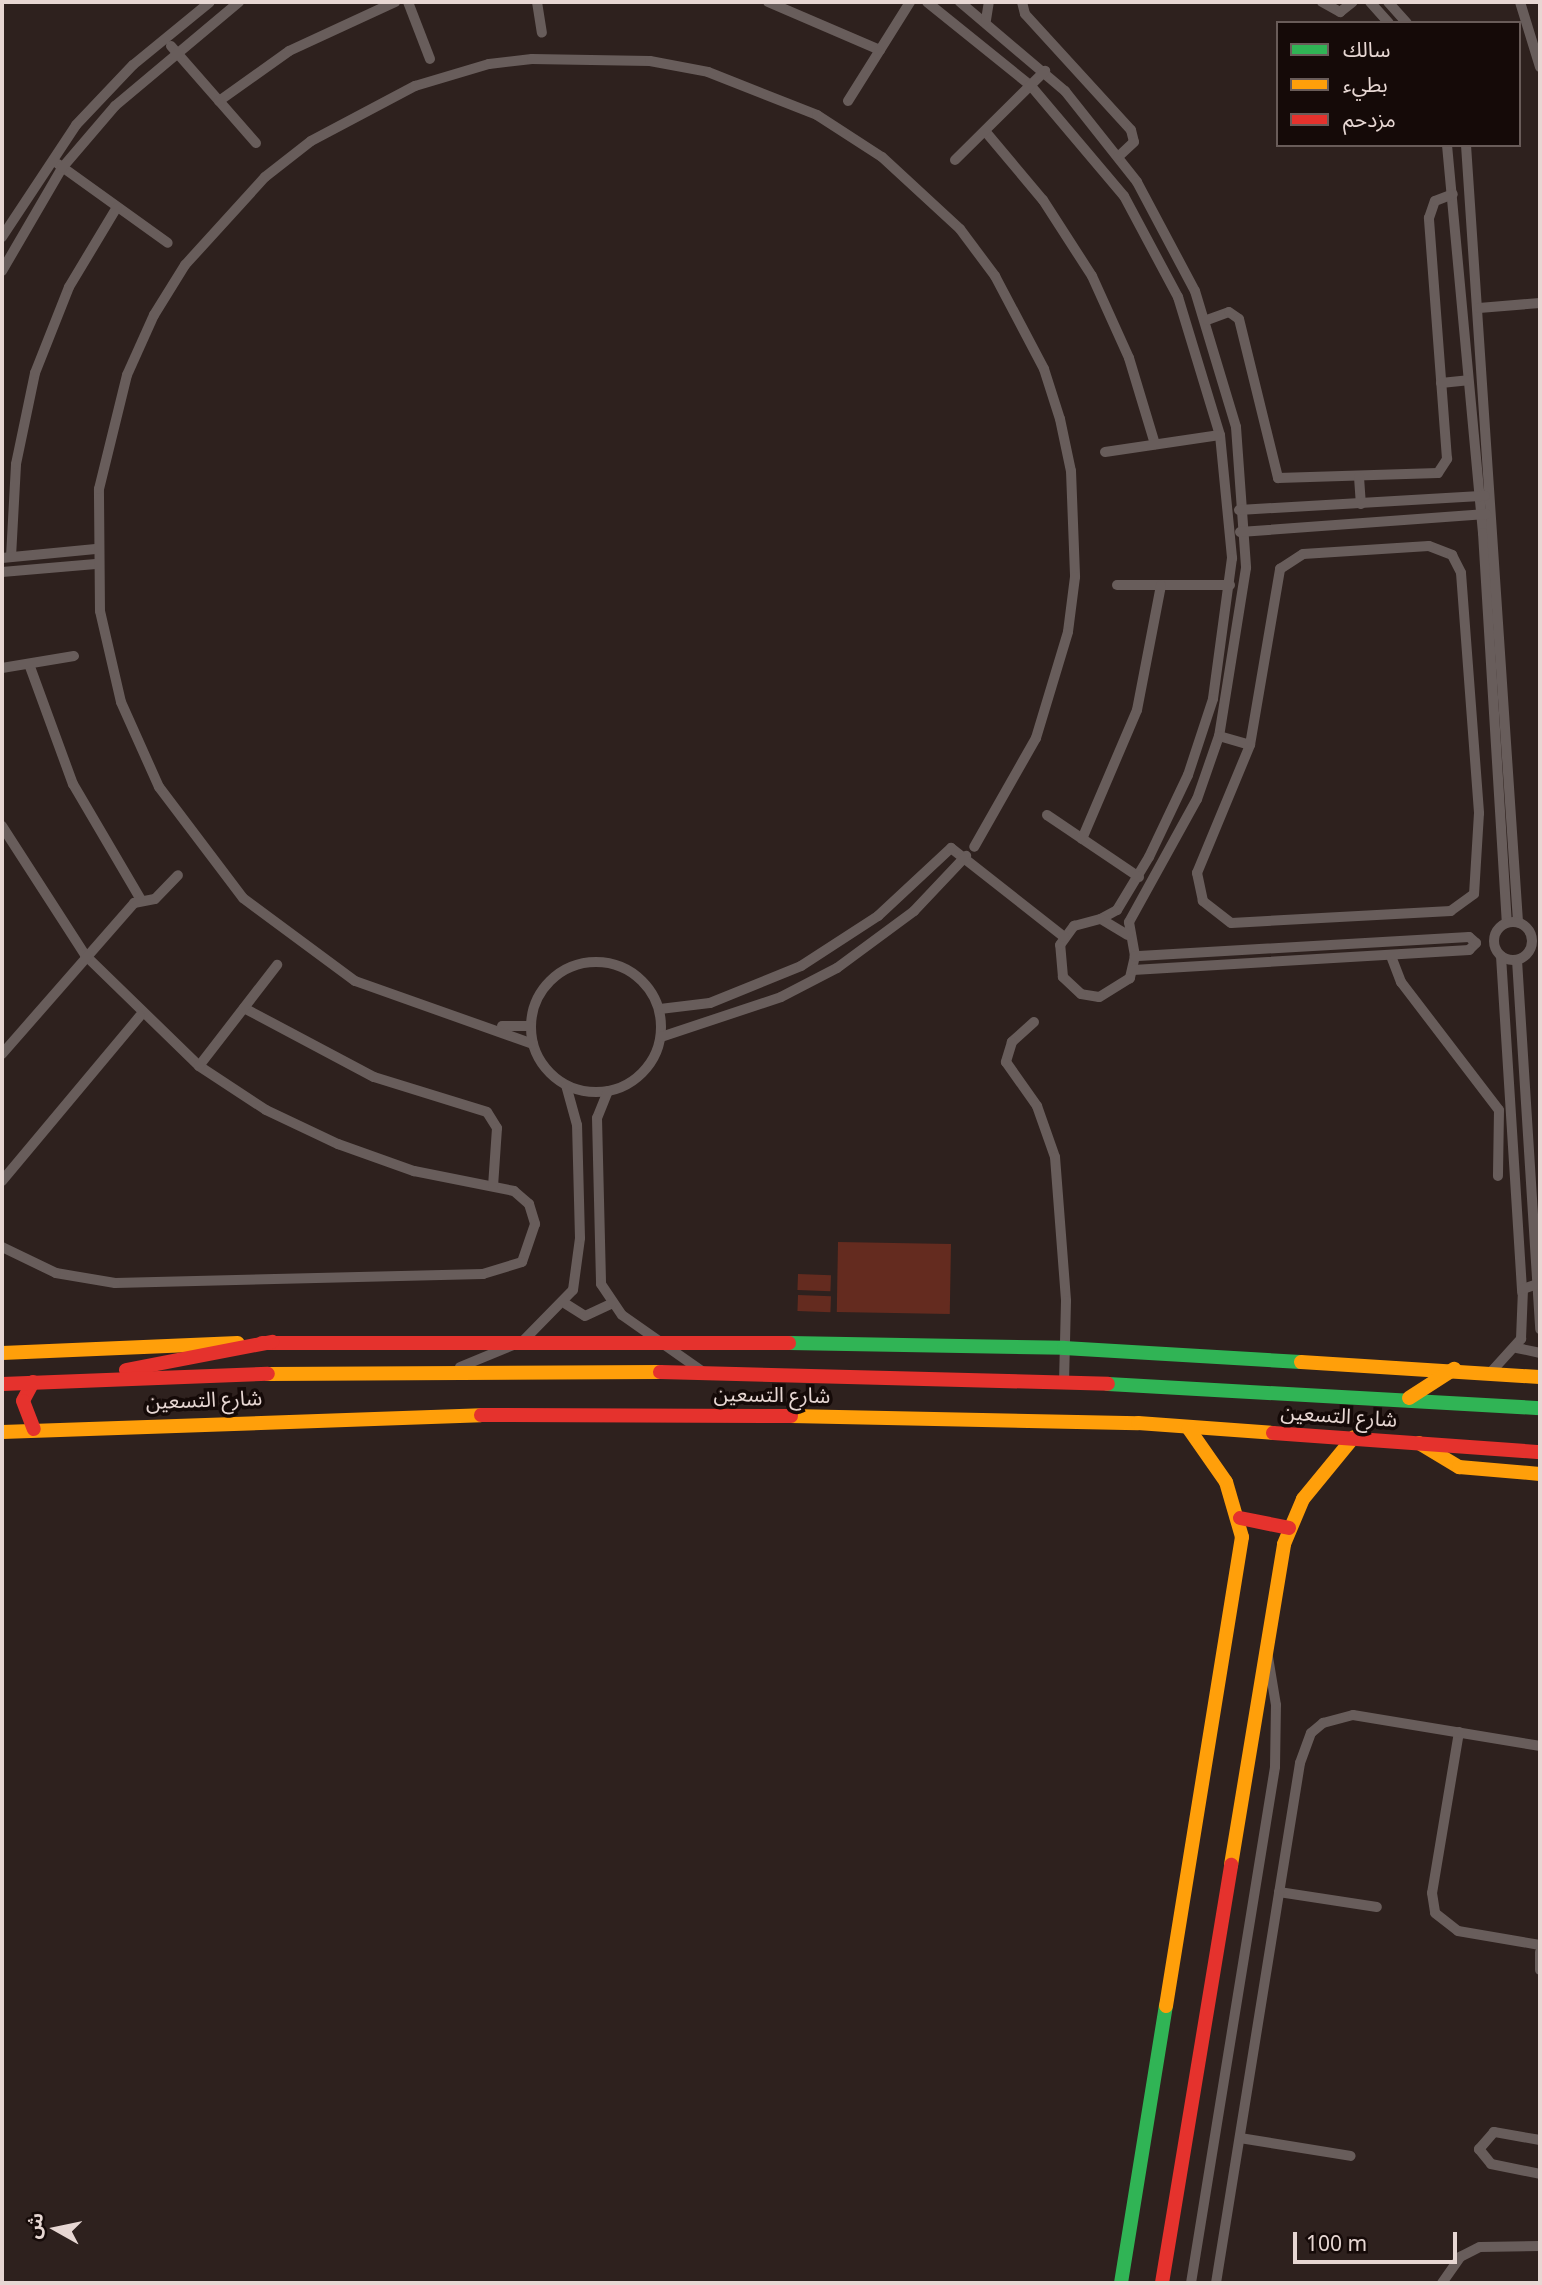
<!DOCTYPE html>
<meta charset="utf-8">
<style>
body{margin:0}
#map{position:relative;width:1542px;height:2285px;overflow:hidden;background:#2e211e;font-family:Georgia,"Noto Sans Arabic",serif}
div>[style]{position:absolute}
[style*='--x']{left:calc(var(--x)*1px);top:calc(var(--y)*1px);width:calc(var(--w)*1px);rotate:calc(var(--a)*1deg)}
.green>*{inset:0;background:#642b1f;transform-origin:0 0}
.street>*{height:10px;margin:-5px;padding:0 5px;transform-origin:5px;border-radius:5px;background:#685d5b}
.street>.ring{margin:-5px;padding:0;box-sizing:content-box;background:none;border:10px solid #685d5b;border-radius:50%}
.fast>*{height:14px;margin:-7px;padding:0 7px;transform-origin:7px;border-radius:7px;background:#30b455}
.slow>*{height:14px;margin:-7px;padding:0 7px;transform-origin:7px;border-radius:7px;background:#ff9f0a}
.jam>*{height:14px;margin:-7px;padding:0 7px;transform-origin:7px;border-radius:7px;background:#e5322d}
span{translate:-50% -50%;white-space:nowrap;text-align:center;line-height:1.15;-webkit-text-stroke:7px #150a08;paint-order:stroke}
.street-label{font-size:21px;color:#e7d7d3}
.frame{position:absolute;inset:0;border:4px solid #e7d7d3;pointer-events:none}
.legend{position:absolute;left:1276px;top:21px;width:245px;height:126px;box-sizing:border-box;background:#150a08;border:2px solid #695c59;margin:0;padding:9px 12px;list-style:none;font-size:21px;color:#e7d7d3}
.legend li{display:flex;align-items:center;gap:14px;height:35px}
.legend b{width:35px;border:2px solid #695c59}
.north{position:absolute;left:21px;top:2194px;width:70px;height:70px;-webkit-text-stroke:5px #150a08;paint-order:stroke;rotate:279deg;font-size:19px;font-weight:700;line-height:28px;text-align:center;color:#e7d7d3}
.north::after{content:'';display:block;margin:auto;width:24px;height:32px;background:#e7d7d3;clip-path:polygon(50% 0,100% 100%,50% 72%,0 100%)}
.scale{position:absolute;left:1293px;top:2232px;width:164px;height:32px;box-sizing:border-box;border:4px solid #e7d7d3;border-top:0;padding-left:9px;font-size:21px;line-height:24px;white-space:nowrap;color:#e7d7d3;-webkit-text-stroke:5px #150a08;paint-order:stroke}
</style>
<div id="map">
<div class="green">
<div style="left:838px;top:1242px;width:113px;height:70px;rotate:1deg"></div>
<div style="left:798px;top:1274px;width:33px;height:16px;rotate:2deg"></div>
<div style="left:798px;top:1295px;width:33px;height:16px;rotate:2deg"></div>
</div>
<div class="street">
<div style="--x:408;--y:2;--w:61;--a:68.9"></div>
<div style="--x:537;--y:2;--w:31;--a:81"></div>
<div style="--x:768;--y:2;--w:122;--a:23.2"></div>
<div style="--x:927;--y:2;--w:134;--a:38.9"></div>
<div style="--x:1031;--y:86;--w:144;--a:49.8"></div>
<div style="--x:1124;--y:196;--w:115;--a:61.9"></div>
<div style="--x:1178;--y:297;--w:144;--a:73.1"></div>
<div style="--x:1220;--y:435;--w:124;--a:84.4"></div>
<div style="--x:1232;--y:558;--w:142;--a:97.7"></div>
<div style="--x:1213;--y:699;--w:80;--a:108.2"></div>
<div style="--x:1188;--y:775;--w:91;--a:115.4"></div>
<div style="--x:1149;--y:857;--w:62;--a:121.1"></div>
<div style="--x:1117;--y:910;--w:18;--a:151"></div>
<div style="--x:960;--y:2;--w:138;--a:40.3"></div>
<div style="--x:1065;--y:91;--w:116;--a:51.6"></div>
<div style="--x:1137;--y:182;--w:123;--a:62"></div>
<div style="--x:1195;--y:291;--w:142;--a:73.2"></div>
<div style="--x:1236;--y:427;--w:141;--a:85.9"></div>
<div style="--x:1246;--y:568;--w:170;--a:99.1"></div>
<div style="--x:1219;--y:736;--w:67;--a:109.2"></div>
<div style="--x:1197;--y:799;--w:141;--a:118.9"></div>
<div style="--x:1129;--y:922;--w:35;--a:80"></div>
<div style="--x:1135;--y:956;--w:23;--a:103"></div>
<div style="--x:1130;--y:978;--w:36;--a:148"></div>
<div style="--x:1099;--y:997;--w:18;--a:-171"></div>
<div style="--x:1081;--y:994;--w:25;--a:-137"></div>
<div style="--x:1063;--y:977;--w:32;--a:-95"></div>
<div style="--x:1060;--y:945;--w:24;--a:-54"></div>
<div style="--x:1074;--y:926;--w:28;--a:-15"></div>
<div style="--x:1101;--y:919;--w:31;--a:31"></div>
<div style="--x:1022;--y:2;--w:12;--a:76"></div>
<div style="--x:1025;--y:14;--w:157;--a:47.6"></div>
<div style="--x:1131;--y:130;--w:12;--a:76"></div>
<div style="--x:1134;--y:142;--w:21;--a:137"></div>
<div style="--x:1322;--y:2;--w:21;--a:29"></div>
<div style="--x:1340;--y:12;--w:16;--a:-38"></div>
<div style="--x:1370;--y:2;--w:28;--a:48"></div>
<div style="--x:1388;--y:2;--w:28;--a:48"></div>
<div style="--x:1520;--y:2;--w:68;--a:72.9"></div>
<div style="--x:986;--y:20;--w:18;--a:-81"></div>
<div style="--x:171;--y:46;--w:129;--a:48.8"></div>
<div style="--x:219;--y:101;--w:86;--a:-35.5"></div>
<div style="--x:289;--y:51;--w:117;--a:-24.8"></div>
<div style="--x:848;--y:101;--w:117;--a:-57.9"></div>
<div style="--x:985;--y:131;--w:90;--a:50"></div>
<div style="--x:1043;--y:200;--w:90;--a:57.2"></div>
<div style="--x:1092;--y:276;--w:90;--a:65.7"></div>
<div style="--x:1129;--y:358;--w:90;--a:73.2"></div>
<div style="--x:1447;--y:145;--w:390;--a:84.7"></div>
<div style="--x:1483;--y:533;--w:390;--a:86.5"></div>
<div style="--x:1466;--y:145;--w:779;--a:86.17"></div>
<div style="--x:955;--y:160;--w:127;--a:-44.7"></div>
<div style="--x:58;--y:164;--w:135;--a:35.7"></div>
<div style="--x:2;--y:237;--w:134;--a:-56.5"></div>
<div style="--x:76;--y:125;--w:83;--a:-46.5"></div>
<div style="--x:133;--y:65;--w:99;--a:-39.3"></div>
<div style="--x:2;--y:271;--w:119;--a:-59.8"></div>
<div style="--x:62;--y:168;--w:82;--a:-49.5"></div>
<div style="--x:115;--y:106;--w:162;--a:-40"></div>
<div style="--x:1479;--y:308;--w:61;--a:-4.7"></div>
<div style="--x:1207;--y:320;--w:23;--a:-20"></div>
<div style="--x:1229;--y:312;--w:12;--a:35"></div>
<div style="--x:1239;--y:319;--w:164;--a:76.2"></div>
<div style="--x:1278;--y:478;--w:160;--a:-1.8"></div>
<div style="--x:1438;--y:473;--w:17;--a:-57"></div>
<div style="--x:1447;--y:459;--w:242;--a:-94.3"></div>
<div style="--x:1429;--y:218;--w:18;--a:-71"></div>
<div style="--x:1435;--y:201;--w:19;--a:-21"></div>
<div style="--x:1441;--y:383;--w:27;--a:-6"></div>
<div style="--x:1105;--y:452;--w:116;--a:-8.4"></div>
<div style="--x:1359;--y:477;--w:27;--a:86"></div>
<div style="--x:1239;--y:510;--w:246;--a:-3.3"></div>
<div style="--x:1240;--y:532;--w:247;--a:-4.2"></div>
<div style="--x:1429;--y:546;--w:25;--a:21"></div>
<div style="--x:1452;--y:555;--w:20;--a:63"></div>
<div style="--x:1461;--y:573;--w:241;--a:85.7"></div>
<div style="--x:1479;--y:813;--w:81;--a:93.5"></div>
<div style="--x:1474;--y:894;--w:29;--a:144"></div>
<div style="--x:1451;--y:911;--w:220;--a:176.9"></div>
<div style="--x:1231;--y:923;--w:36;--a:-142"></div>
<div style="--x:1203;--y:901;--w:29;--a:-102"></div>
<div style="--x:1197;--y:873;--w:139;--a:-67.5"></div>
<div style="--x:1250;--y:745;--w:179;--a:-80.3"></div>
<div style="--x:1280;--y:569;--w:27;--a:-33"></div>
<div style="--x:1303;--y:554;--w:126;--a:-3.6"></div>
<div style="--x:11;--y:557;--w:93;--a:-86.9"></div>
<div style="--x:16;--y:464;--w:93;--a:-78.2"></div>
<div style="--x:35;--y:373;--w:92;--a:-68.4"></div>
<div style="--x:69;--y:287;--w:93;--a:-59"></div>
<div style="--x:2;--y:558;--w:94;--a:-5.5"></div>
<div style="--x:2;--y:572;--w:94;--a:-4.9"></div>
<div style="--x:1117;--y:585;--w:113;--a:0"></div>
<div style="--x:29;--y:664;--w:128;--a:69.9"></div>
<div style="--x:73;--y:784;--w:134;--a:59.6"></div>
<div style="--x:2;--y:668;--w:73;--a:-9.5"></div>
<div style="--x:1219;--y:736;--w:32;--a:16"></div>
<div style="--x:1047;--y:815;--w:111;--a:34"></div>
<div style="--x:2;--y:826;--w:153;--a:57.2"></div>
<div style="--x:85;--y:955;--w:159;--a:44.2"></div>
<div style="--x:199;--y:1066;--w:80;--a:33.3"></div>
<div style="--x:266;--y:1110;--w:80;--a:25.3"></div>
<div style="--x:338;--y:1144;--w:81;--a:19.6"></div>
<div style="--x:414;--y:1171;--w:102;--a:11.3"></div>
<div style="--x:514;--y:1191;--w:20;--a:41"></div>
<div style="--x:529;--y:1204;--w:21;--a:73"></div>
<div style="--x:535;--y:1224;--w:40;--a:108.9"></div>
<div style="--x:522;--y:1262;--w:41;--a:162.9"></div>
<div style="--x:483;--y:1274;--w:368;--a:178.6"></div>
<div style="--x:115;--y:1283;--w:60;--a:-170.4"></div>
<div style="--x:56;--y:1273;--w:60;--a:-154.3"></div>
<div style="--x:1082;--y:839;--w:140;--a:-66.9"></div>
<div style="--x:1137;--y:710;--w:127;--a:-79.1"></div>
<div class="ring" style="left:1494px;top:922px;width:28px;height:28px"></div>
<div style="--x:1391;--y:956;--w:28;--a:69"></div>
<div style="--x:1401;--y:982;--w:161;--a:52.6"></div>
<div style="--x:1499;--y:1110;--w:66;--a:90.9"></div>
<div style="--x:1501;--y:956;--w:337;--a:86.4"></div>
<div style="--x:1517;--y:960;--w:370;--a:86.4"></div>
<div class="ring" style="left:531px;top:962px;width:120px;height:120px"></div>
<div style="--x:1133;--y:970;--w:337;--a:-3.4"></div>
<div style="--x:1469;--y:950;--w:10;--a:-45"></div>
<div style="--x:1476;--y:943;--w:9;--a:-139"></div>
<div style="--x:1469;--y:937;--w:335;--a:176.7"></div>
<div style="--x:244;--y:1008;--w:147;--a:28"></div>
<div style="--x:374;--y:1077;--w:118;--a:17.2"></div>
<div style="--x:487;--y:1112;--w:19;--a:58"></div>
<div style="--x:497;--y:1128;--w:58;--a:93.9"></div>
<div style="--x:660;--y:1009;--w:50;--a:-6.8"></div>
<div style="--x:710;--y:1003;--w:98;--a:-22.1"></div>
<div style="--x:801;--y:966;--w:92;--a:-33"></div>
<div style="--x:878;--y:916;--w:100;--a:-43"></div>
<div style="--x:951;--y:848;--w:144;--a:38.2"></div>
<div style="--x:1034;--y:1022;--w:30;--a:138"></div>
<div style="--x:1012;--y:1042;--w:21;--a:107"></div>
<div style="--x:1006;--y:1062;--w:54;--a:54.8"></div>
<div style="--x:1037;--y:1106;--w:54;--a:70.6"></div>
<div style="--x:1055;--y:1157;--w:144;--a:85.6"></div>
<div style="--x:1066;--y:1301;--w:82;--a:91.4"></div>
<div style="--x:502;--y:1026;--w:29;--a:0"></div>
<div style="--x:661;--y:1037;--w:126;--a:-18.4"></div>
<div style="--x:781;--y:997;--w:63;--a:-27.4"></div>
<div style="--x:837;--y:968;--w:96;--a:-36.5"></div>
<div style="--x:914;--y:911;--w:76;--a:-46.6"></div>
<div style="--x:533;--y:1044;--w:189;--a:-160.5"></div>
<div style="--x:355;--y:981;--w:139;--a:-143.5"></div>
<div style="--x:243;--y:898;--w:139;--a:-127.1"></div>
<div style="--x:159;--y:787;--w:93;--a:-114.1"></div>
<div style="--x:121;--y:702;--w:93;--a:-103"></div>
<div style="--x:100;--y:611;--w:122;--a:-90.5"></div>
<div style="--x:99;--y:489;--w:117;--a:-76.2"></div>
<div style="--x:127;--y:375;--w:66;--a:-65.8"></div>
<div style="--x:154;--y:315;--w:59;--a:-58.2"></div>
<div style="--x:185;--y:265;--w:119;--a:-47.7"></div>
<div style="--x:265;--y:177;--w:58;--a:-38"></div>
<div style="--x:311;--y:141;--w:118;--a:-27.9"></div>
<div style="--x:415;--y:86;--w:77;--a:-16.6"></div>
<div style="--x:489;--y:64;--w:43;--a:-6.6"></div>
<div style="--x:532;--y:59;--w:118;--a:1"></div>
<div style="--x:650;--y:61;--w:59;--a:10.7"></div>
<div style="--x:708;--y:72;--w:117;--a:21.5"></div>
<div style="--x:817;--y:115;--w:77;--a:32.9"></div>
<div style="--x:882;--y:157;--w:106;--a:42.7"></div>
<div style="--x:960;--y:229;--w:59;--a:53.3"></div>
<div style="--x:995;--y:276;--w:105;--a:62.2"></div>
<div style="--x:1044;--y:369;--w:52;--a:72.3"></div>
<div style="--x:1060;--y:419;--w:53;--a:78.1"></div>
<div style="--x:1071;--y:471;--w:106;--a:87.8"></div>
<div style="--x:1075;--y:577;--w:55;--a:97.3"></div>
<div style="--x:1068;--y:632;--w:111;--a:106.8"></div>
<div style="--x:1036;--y:738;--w:125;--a:119.6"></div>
<div style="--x:2;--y:1054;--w:201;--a:-48.8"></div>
<div style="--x:134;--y:903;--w:21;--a:-11"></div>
<div style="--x:155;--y:899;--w:33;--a:-46"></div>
<div style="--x:199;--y:1066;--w:128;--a:-52.3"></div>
<div style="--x:608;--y:1091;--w:29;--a:112"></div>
<div style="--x:597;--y:1118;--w:166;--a:88.6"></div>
<div style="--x:601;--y:1284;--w:37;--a:56"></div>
<div style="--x:622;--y:1315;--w:99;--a:35.1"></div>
<div style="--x:2;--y:1181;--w:215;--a:-50.1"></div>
<div style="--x:566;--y:1304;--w:22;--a:32"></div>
<div style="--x:585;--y:1316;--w:29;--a:-25"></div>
<div style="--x:1517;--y:1348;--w:24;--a:12"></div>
<div style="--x:460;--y:1367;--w:68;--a:-22.4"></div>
<div style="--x:523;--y:1341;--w:71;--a:-45.6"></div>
<div style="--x:573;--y:1290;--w:52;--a:-82.3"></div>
<div style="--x:580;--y:1238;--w:113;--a:-91.5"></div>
<div style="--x:577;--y:1125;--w:41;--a:-105.4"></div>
<div style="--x:1491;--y:1372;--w:45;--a:-47.7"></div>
<div style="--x:1521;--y:1339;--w:50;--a:-87.7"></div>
<div style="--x:1523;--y:1289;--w:18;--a:-19"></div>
<div style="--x:1459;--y:1732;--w:163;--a:99.5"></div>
<div style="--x:1432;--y:1893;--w:20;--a:81"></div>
<div style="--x:1435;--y:1913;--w:29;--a:38"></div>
<div style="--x:1458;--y:1931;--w:83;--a:9.7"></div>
<div style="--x:1279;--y:1892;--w:99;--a:8.7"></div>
<div style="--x:1540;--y:1952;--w:18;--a:90"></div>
<div style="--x:1240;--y:2138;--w:112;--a:9.2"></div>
<div style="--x:1540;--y:2140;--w:47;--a:-170.1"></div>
<div style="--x:1494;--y:2132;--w:23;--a:131"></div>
<div style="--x:1479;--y:2149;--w:19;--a:51"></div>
<div style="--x:1491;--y:2164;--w:50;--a:11.5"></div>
<div style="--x:1191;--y:2283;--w:523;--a:-80.75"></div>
<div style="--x:1275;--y:1767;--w:62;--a:-89.1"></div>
<div style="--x:1276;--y:1705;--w:49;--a:-99.5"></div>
<div style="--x:1216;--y:2283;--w:527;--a:-80.82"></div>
<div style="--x:1300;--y:1763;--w:32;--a:-70"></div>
<div style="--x:1311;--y:1733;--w:16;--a:-40"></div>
<div style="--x:1323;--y:1723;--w:31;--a:-15"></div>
<div style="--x:1353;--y:1715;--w:190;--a:9.4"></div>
<div style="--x:1442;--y:2283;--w:32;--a:-55"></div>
<div style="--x:1460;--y:2257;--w:22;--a:-27"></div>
<div style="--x:1480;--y:2247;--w:60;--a:-1"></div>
</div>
<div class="fast">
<div style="--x:789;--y:1343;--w:275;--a:1"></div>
<div style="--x:1064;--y:1348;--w:237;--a:3.4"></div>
<div style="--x:1108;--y:1384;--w:433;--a:3.2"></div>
<div style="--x:1121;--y:2283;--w:281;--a:-80.8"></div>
</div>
<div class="slow">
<div style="--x:2;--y:1353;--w:236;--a:-2.4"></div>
<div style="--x:1301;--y:1362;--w:239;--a:3.6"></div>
<div style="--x:268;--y:1374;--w:392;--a:-0.3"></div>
<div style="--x:1409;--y:1398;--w:54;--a:-32.8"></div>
<div style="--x:791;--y:1416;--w:347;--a:1.2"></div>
<div style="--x:1138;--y:1423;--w:135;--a:4.2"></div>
<div style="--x:2;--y:1432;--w:479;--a:-2"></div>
<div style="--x:1419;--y:1443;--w:47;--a:31"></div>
<div style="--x:1459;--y:1467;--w:81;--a:4.9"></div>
<div style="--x:1231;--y:1865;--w:325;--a:-80.6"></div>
<div style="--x:1284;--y:1544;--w:49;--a:-67.1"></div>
<div style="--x:1303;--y:1499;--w:80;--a:-50.6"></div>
<div style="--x:1166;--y:2006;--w:475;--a:-80.8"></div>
<div style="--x:1242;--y:1537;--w:57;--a:-106.2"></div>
<div style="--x:1226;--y:1482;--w:65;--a:-124.9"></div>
</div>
<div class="jam">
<div style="--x:262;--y:1343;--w:527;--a:0"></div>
<div style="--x:126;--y:1370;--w:149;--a:-10.9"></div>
<div style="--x:660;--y:1372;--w:448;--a:1.5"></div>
<div style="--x:33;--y:1382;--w:21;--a:118"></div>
<div style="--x:23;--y:1401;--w:30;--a:69"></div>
<div style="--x:2;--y:1384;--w:266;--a:-2.2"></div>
<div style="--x:481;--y:1415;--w:310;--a:0.2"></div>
<div style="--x:1273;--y:1433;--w:268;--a:4.1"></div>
<div style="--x:1240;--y:1518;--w:50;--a:11.5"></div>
<div style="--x:1162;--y:2283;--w:424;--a:-80.6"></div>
</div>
<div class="street-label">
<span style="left:772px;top:1395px;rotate:1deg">شارع التسعين</span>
<span style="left:204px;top:1400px;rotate:-2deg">شارع التسعين</span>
<span style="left:1339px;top:1416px;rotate:4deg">شارع التسعين</span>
</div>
<div class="frame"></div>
<ul class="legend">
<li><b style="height:9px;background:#30b455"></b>سالك</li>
<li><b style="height:9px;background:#ff9f0a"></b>بطيء</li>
<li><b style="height:9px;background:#e5322d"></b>مزدحم</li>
</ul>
<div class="north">ش</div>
<div class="scale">100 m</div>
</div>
